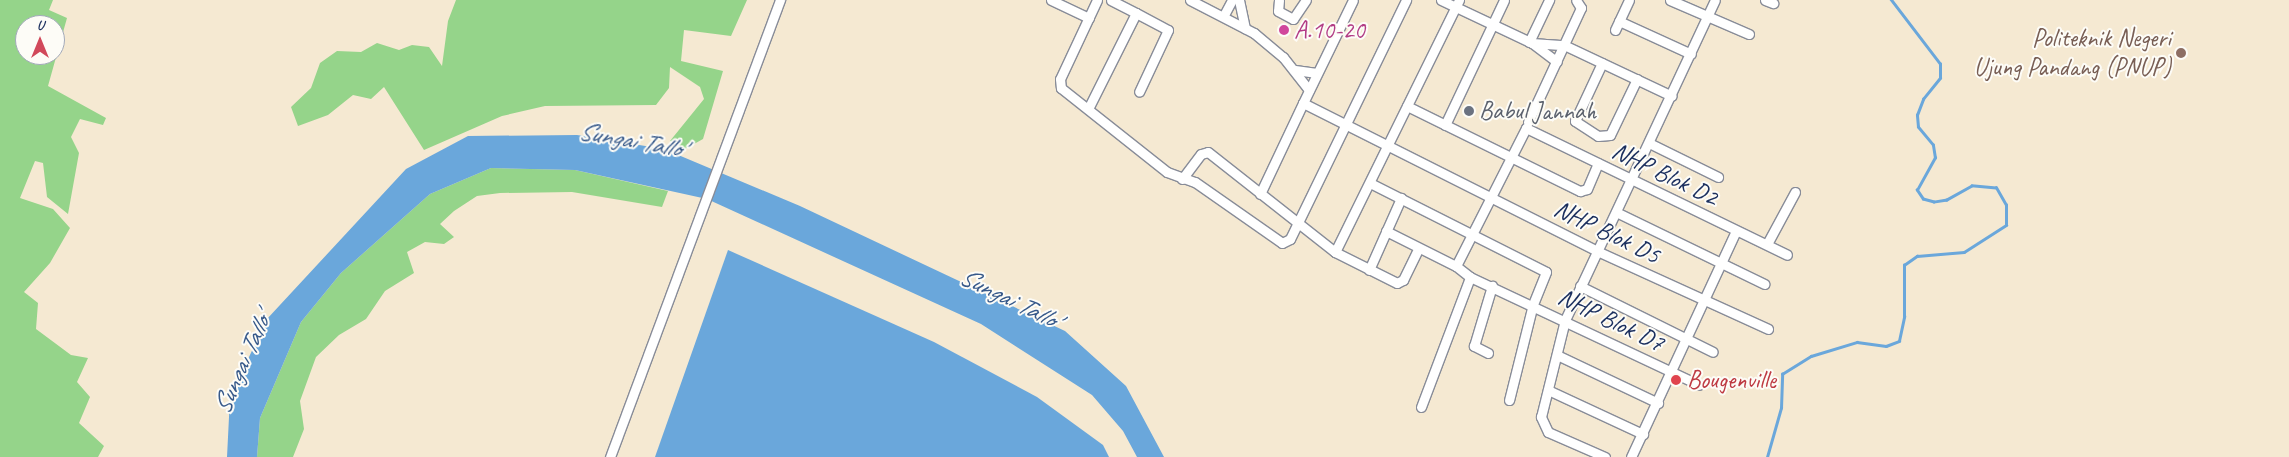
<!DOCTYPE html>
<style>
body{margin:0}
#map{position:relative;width:2289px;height:457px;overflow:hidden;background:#f5e9d2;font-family:Caveat,sans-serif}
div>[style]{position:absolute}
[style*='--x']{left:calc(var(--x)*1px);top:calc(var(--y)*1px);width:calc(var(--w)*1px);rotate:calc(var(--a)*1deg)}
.green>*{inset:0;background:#95d48a}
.water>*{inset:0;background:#6aa7db}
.stream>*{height:2.5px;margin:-1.25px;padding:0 1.25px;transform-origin:1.25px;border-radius:1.25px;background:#6aa7db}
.roads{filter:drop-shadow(1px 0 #888c98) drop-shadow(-1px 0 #888c98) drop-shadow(0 1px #888c98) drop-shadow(0 -1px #888c98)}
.street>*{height:9px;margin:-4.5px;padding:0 4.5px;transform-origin:4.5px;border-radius:4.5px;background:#fff}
.dots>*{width:14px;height:14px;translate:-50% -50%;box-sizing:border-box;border:2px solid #fdfcf7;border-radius:50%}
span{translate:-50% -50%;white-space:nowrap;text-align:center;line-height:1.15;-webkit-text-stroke:4px #fdfcf7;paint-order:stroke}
.hotel-label{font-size:25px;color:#b23c85}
.left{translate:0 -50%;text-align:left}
.education-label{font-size:25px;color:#785e54}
.right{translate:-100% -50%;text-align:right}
.worship-label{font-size:25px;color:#5b616d}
.street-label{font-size:25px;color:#1b2f5e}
.health-label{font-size:25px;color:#be3a42}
.water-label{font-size:26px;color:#37598a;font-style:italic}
.north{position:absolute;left:15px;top:15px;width:50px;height:50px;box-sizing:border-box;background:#fdfcf7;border:1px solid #a3aaba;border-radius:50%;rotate:0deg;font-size:14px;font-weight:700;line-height:20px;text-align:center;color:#1b2f5e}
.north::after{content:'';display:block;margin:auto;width:18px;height:22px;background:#d1495b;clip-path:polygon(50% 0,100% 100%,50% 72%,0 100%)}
</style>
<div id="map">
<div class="green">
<div style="clip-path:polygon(evenodd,0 0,53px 0,49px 10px,67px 18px,48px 86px,106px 118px,103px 125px,80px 119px,71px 137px,79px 153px,68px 214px,47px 197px,43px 163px,35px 161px,20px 198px,53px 209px,70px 228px,50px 263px,24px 292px,38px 303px,36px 329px,71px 355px,88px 358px,77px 382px,90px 397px,79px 423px,104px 446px,98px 457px,0 457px,0 0,25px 25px,55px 25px,55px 55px,25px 55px,25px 25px)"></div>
<div style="clip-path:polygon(456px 0,747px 0,731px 36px,684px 30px,681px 61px,723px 71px,703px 139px,685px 149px,670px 141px,704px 99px,700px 87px,670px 67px,669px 88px,656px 105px,545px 106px,502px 116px,424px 150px,384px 87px,371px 99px,353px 95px,328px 115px,298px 126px,291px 107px,311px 88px,320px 63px,337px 51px,361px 52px,377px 43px,399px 50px,412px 45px,429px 47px,442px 66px,448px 21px)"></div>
<div style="clip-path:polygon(491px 168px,575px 170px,668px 191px,662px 207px,572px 192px,500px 193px,477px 196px,454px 211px,440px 224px,454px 237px,444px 244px,425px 242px,407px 252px,414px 273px,385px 291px,366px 319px,339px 335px,316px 357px,300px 401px,304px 429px,293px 457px,257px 457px,260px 418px,301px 322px,341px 273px,430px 194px)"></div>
</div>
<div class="water">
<div style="clip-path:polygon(577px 135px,664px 149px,800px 206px,1065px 331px,1126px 386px,1164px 457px,1137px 457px,1123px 431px,1092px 395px,981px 324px,707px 199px,575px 170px,491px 168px,430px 194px,341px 273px,301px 322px,260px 418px,257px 457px,227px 457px,230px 397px,267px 319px,406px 169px,468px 136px)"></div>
<div style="clip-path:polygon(728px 250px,934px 342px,1037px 397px,1103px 445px,1109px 457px,655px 457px)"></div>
</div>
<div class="stream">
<div style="--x:1767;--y:457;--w:51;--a:-74.1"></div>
<div style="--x:1781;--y:408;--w:34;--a:-88"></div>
<div style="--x:1782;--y:374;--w:34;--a:-32"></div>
<div style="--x:1811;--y:356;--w:48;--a:-16.9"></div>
<div style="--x:1857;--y:342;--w:29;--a:8"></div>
<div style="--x:1886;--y:346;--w:14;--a:-21"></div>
<div style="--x:1899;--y:341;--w:25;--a:-78"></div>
<div style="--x:1904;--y:317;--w:52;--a:-90"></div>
<div style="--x:1904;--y:265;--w:16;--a:-35"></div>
<div style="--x:1917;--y:256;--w:47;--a:-4.9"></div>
<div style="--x:1964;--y:252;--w:50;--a:-32.7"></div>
<div style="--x:2006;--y:225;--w:20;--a:-90"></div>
<div style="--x:2006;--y:205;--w:20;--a:-120"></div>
<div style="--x:1996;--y:188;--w:24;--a:-175"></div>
<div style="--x:1972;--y:186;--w:29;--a:151"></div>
<div style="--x:1947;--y:200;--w:13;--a:171"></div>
<div style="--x:1934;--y:202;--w:11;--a:-165"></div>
<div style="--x:1923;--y:199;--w:11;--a:-124"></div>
<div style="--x:1917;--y:190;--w:37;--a:-61"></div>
<div style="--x:1935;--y:158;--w:13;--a:-99"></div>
<div style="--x:1933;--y:145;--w:23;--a:-130"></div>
<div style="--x:1918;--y:127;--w:12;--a:-95"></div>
<div style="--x:1917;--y:115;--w:17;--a:-69"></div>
<div style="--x:1923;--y:99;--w:27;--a:-51"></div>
<div style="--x:1940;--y:78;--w:14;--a:-90"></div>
<div style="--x:1940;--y:64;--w:81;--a:-127.4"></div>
</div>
<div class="roads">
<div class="street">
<div style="--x:1051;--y:0;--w:42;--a:25.3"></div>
<div style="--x:1097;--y:0;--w:87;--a:115.1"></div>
<div style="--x:1060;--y:79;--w:9;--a:84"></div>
<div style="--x:1061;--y:88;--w:135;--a:38.4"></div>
<div style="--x:1167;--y:172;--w:30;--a:20"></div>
<div style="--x:1195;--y:182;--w:106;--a:35"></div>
<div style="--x:1282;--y:243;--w:9;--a:-27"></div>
<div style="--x:1290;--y:239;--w:266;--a:-64.1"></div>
<div style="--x:1190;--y:0;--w:72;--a:27.3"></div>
<div style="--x:1254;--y:33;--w:38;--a:40"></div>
<div style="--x:1283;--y:57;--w:42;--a:51.8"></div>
<div style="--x:1239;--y:0;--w:29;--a:78"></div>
<div style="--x:1279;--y:0;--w:11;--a:95"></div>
<div style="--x:1278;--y:11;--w:17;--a:28"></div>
<div style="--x:1293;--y:19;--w:23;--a:-56"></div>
<div style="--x:1441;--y:0;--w:101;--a:25.3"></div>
<div style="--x:1532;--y:43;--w:31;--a:37"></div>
<div style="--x:1670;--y:0;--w:86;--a:23.3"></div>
<div style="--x:1765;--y:0;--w:9;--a:21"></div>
<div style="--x:1136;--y:13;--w:36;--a:28"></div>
<div style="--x:1168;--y:30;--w:68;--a:115.1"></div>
<div style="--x:1224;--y:15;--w:17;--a:-62"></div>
<div style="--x:1619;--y:21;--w:79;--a:24.6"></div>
<div style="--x:1615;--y:30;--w:33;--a:-65"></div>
<div style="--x:1529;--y:42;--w:47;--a:-64.5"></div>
<div style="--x:1532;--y:43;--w:32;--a:4"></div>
<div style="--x:1564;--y:45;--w:119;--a:25.3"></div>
<div style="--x:1602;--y:63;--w:64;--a:115"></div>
<div style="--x:1575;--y:121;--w:27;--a:33"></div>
<div style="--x:1598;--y:136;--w:12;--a:-5"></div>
<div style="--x:1610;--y:135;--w:62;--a:-64.3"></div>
<div style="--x:1295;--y:70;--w:22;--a:8"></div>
<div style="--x:1303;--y:103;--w:114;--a:-64.1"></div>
<div style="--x:1407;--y:106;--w:193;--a:26.2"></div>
<div style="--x:1580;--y:191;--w:7;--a:-16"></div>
<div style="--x:1587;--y:189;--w:28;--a:-67"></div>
<div style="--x:1089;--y:107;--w:105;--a:-63.4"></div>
<div style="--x:1136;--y:13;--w:28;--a:-153"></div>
<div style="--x:1528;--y:122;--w:126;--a:-65.1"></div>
<div style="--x:1581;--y:8;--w:9;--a:-122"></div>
<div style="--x:1445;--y:125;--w:138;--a:-64.7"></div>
<div style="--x:1649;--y:143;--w:77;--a:26.2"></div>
<div style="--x:1182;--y:179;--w:31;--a:-53"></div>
<div style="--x:1201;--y:154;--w:7;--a:-16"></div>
<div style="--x:1208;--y:152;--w:162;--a:38.2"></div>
<div style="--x:1335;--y:252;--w:69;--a:26.6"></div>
<div style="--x:1397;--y:283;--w:7;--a:-27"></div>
<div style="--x:1403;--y:280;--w:34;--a:-64"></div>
<div style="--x:1370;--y:183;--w:197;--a:26.8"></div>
<div style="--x:1546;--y:272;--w:35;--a:112"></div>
<div style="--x:1533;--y:304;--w:99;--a:104"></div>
<div style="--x:1260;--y:194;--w:101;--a:-64.7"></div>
<div style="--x:1303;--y:103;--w:329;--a:26.7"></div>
<div style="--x:1597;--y:251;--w:188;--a:24.5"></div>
<div style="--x:1616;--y:212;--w:165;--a:25.9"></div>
<div style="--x:1386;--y:231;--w:78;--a:26.6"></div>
<div style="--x:1456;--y:266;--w:155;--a:-63.1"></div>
<div style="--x:1526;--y:128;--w:290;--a:25.9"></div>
<div style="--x:1767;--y:244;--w:59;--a:-61.7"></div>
<div style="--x:1335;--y:252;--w:281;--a:-63.8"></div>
<div style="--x:1456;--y:266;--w:18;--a:38"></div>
<div style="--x:1470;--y:277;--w:253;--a:25.2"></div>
<div style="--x:1369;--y:270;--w:79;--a:-66"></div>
<div style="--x:1580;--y:286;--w:148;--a:26.4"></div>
<div style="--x:1488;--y:353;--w:16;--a:-153"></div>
<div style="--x:1474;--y:346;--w:63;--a:-73.3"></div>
<div style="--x:1557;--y:355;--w:112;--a:25.4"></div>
<div style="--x:1548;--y:390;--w:105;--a:24.9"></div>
<div style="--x:1421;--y:407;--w:139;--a:-69.3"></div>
<div style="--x:610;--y:457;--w:488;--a:-69.6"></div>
<div style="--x:1605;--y:457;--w:62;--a:-156.3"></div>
<div style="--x:1548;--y:432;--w:17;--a:-115"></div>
<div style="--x:1541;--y:417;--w:100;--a:-76.1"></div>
<div style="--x:1565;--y:320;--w:353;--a:-64.9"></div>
<div style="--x:1631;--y:457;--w:249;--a:-65.1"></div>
</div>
</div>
<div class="dots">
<div style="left:1284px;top:30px;background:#d1479c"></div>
<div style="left:2181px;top:53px;background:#8d6e63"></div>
<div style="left:1469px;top:111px;background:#6b7280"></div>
<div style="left:1676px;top:380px;background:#e0444e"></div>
</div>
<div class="hotel-label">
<span class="left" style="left:1294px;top:30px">A.10-20</span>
</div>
<div class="education-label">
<span class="right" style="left:2171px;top:53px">Politeknik Negeri<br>Ujung Pandang (PNUP)</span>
</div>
<div class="worship-label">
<span class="left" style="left:1479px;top:111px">Babul Jannah</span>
</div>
<div class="street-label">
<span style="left:1665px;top:174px;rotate:26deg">NHP Blok D2</span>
<span style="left:1607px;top:232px;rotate:26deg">NHP Blok D5</span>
<span style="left:1611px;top:320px;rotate:26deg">NHP Blok D7</span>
</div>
<div class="health-label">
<span class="left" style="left:1687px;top:380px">Bougenville</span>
</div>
<div class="water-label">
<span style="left:631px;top:140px;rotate:10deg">Sungai Tallo'</span>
<span style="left:1009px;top:298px;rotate:26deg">Sungai Tallo'</span>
<span style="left:242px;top:364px;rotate:-66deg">Sungai Tallo'</span>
</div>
<div class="north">U</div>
</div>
